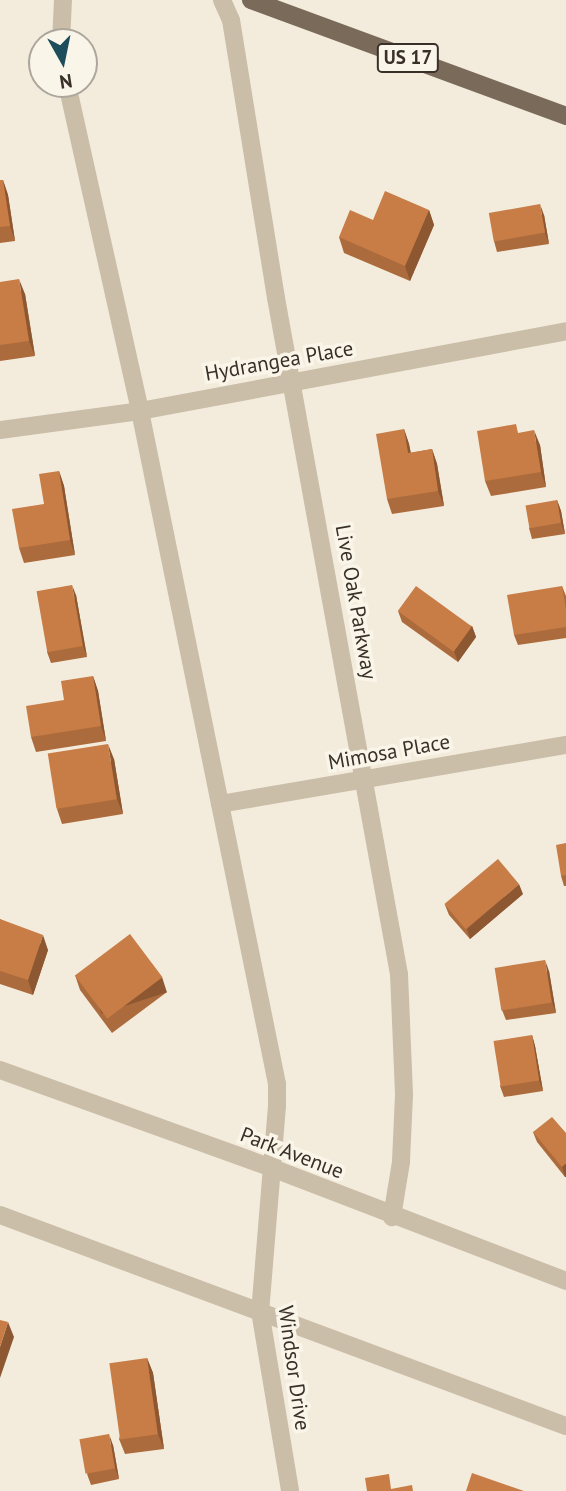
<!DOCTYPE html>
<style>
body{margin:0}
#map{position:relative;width:566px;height:1491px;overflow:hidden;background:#f3ecdd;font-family:"PT Sans",sans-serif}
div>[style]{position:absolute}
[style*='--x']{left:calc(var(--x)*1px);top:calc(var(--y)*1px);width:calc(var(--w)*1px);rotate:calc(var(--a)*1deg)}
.minor>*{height:18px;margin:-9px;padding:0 9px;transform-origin:9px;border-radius:9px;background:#cbbea8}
.primary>*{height:18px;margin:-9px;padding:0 9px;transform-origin:9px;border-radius:9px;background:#7a6a59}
.wall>*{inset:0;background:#ac6b3c}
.shaded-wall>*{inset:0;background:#8c5731;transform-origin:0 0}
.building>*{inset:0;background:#c87c46;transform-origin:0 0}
span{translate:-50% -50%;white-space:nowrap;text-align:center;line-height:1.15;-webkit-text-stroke:7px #faf5e9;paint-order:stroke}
.shield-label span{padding:2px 5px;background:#faf5e9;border:2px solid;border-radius:5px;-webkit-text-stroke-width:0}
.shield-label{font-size:19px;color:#383029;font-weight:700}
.street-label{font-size:21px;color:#383029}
.north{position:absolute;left:28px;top:28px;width:70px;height:70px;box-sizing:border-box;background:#faf5e9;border:2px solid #aca69c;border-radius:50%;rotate:171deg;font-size:19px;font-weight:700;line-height:28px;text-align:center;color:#383029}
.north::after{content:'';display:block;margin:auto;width:24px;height:32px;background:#1d4c5a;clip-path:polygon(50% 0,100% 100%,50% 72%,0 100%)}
</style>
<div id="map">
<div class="minor">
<div style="--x:222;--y:0;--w:22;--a:66"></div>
<div style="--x:231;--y:20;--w:282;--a:80.8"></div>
<div style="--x:276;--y:298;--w:687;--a:79.69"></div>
<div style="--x:399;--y:974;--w:121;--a:87.6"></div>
<div style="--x:404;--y:1095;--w:67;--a:92.6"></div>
<div style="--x:401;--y:1162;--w:56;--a:99.3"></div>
<div style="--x:61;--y:42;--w:42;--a:-87.3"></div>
<div style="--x:67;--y:84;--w:335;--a:77.4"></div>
<div style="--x:140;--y:411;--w:687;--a:78.49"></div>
<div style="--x:277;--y:1084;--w:22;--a:90"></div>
<div style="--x:277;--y:1106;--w:206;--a:94.7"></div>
<div style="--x:260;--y:1311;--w:182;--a:80.5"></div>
<div style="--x:0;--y:430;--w:141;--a:-7.7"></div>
<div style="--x:140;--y:411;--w:433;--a:-10.6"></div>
<div style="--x:220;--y:804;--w:351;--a:-9.7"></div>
<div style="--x:0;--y:1070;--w:289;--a:19.8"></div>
<div style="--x:272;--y:1168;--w:315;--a:21"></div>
<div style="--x:0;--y:1215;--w:604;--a:20.45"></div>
</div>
<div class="primary">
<div style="--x:251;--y:0;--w:336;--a:20.2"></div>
</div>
<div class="wall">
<div style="clip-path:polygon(0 180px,3px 180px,8px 195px,15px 241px,0 243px)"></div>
<div style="clip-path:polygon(429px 210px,434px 225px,410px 281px,344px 253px,339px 237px)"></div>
<div style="clip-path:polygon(544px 215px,549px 244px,497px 252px,494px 241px)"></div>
<div style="clip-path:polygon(0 282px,25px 294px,35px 356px,0 361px)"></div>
<div style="clip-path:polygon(404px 429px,409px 444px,411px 453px,432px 449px,437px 464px,444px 506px,392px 514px,387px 499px)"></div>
<div style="clip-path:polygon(519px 433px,540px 445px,546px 487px,491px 496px,485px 481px)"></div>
<div style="clip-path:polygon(59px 471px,64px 486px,75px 555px,24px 563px,19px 548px,44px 504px)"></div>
<div style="clip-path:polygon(557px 500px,561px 511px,565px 534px,532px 539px,529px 528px)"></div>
<div style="clip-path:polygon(562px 586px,566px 596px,566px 638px,518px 645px,514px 635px)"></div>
<div style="clip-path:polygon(76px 595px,87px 657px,51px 663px,47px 652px)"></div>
<div style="clip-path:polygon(398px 611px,472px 626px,476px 637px,458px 662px,402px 622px)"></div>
<div style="clip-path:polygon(93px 676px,98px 691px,106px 741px,36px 752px,31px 737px,64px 700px)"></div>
<div style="clip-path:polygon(114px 759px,123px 814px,62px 824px,57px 809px)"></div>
<div style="clip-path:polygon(566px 843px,566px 886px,564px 886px,561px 876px)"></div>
<div style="clip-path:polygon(523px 894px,470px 939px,449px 915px,445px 905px)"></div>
<div style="clip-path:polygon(0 919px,48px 950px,33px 995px,0 984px)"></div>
<div style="clip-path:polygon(549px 971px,556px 1013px,506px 1020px,502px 1010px)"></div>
<div style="clip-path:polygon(75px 975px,167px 992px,112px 1033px,80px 990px)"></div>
<div style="clip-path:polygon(532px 1035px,535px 1046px,543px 1091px,504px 1097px,500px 1086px)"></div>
<div style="clip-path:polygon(533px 1132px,566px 1133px,565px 1177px,537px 1142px)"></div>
<div style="clip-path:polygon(147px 1358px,153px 1373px,164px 1449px,125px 1454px,119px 1439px)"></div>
<div style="clip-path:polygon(113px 1445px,119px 1479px,91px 1485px,87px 1474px)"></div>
</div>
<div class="shaded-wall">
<div style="clip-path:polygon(3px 180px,8px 195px,15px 241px,10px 226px)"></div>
<div style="clip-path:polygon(540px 204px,544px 215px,549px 244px,545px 233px)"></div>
<div style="clip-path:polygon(429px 210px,434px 225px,410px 281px,405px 266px)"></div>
<div style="clip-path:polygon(19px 279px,25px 294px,35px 356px,29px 341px)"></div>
<div style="clip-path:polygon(404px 429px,409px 444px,413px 468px,408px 453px)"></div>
<div style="clip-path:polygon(534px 430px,540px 445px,546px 487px,541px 472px)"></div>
<div style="clip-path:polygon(432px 449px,437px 464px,444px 506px,438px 491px)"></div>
<div style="clip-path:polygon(59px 471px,64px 486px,75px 555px,70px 540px)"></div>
<div style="clip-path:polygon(557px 500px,561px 511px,565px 534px,561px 523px)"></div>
<div style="clip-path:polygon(72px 585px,76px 595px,87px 657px,83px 646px)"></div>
<div style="clip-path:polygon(472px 626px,476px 637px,458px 662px,454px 651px)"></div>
<div style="clip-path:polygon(93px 676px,98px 691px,106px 741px,101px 726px)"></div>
<div style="clip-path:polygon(108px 744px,114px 759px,123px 814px,117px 799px)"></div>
<div style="clip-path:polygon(519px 884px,523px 894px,470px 939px,467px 929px)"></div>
<div style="clip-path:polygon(43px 935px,48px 950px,33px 995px,28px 980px)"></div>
<div style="clip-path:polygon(545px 960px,549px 971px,556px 1013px,552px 1002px)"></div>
<div style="left:162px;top:977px;width:16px;height:69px;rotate:72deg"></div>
<div style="clip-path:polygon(532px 1035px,535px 1046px,543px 1091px,539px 1080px)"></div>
<div style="clip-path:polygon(566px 1163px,566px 1177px,565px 1177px,562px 1167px)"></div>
<div style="clip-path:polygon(8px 1322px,14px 1337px,0 1378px,0 1347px)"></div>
<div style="clip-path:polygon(147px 1358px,153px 1373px,164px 1449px,158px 1434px)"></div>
<div style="clip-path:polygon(109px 1434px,113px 1445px,119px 1479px,115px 1468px)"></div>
</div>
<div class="building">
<div style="clip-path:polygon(0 180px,3px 180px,10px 226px,0 227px)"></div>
<div style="clip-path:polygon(385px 191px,429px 210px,405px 266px,339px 237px,350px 210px,373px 220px)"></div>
<div style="left:540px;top:204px;width:29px;height:52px;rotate:80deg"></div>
<div style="clip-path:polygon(19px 279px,29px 341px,0 345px,0 282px)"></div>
<div style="clip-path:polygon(516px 424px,518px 433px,534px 430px,541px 472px,485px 481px,477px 431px)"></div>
<div style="clip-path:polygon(404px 429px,408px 453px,432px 449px,438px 491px,387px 499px,376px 434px)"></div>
<div style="clip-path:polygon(59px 471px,70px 540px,19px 548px,12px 509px,44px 504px,39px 474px)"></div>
<div style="left:557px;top:500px;width:23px;height:32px;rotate:80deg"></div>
<div style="left:72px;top:585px;width:62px;height:36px;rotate:80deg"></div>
<div style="left:416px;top:586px;width:69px;height:31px;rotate:36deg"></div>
<div style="clip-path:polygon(562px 586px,566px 610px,566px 627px,514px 635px,507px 595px)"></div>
<div style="clip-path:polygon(93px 676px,101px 726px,31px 737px,26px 706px,64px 700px,61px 681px)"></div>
<div style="left:108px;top:744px;width:56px;height:61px;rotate:81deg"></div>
<div style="clip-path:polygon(566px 843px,566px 875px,561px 876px,556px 845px)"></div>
<div style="left:498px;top:859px;width:33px;height:70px;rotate:50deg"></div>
<div style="clip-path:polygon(0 919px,43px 935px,28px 980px,0 971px)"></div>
<div style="left:130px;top:934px;width:54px;height:69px;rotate:53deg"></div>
<div style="left:545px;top:960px;width:43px;height:51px;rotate:81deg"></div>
<div style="left:532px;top:1035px;width:46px;height:39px;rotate:81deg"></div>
<div style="clip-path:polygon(552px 1117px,566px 1133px,566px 1163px,562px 1167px,533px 1132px)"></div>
<div style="clip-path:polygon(0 1320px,8px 1322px,0 1347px)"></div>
<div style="left:147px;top:1358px;width:77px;height:38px;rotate:82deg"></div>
<div style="left:109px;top:1434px;width:35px;height:30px;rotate:80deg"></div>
<div style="clip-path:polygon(472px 1473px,524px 1491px,466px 1491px)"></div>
<div style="clip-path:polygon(389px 1474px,391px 1489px,412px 1485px,413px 1491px,367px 1491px,365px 1478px)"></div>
</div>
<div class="shield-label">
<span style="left:408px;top:58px">US 17</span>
</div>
<div class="street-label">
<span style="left:279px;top:361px;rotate:-10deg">Hydrangea Place</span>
<span style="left:356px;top:602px;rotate:80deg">Live Oak Parkway</span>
<span style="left:389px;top:752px;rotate:-10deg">Mimosa Place</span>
<span style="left:292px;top:1153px;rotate:21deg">Park Avenue</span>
<span style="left:294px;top:1368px;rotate:82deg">Windsor Drive</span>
</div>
<div class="north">N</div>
</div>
